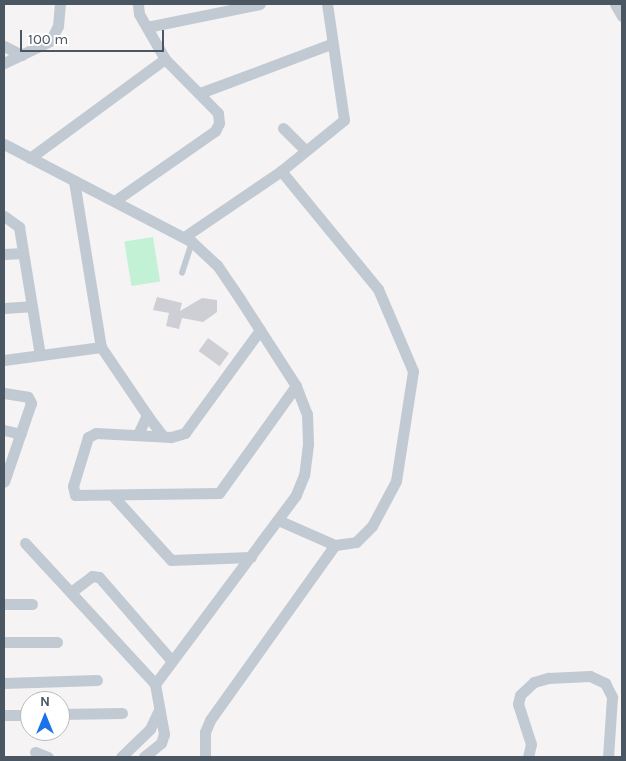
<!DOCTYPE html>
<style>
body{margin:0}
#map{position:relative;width:626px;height:761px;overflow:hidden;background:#f5f3f3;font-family:Karla,sans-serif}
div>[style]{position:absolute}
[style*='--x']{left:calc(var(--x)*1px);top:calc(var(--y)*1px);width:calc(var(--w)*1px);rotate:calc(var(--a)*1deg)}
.green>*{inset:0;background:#c3f1d5;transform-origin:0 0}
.building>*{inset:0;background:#cdcfd5;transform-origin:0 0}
.lane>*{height:5.5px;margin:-2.75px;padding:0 2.75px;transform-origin:2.75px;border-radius:2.75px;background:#c1cad2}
.street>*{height:11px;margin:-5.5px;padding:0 5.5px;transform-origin:5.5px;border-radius:5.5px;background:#c1cad2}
span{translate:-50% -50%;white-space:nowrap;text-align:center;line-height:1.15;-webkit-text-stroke:4px #fff;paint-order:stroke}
.frame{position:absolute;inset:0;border:5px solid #4a5661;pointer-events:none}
.north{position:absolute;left:20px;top:691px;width:50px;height:50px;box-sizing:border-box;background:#fff;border:1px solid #b7bbc0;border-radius:50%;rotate:0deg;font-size:14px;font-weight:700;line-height:20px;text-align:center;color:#4a5661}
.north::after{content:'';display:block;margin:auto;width:18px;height:22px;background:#1a73e8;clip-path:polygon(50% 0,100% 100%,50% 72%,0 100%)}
.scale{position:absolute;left:20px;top:30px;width:144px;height:22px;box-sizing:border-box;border:2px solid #4a5661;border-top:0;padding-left:6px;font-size:15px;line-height:18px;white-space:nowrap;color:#4a5661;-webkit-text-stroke:4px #fff;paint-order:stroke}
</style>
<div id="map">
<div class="green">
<div style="left:153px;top:237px;width:45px;height:29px;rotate:81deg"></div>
</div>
<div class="building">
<div style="clip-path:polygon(157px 297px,182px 303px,180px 311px,202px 298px,217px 300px,217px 312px,203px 322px,182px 318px,179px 329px,166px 326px,169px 313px,153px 310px)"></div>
<div style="left:208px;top:338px;width:26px;height:16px;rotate:36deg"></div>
</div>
<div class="lane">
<div style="--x:182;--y:273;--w:33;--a:-72"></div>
</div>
<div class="street">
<div style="--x:615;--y:4;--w:14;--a:60"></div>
<div style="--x:147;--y:27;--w:115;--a:-11.5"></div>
<div style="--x:4;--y:46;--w:20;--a:27"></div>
<div style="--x:4;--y:63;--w:51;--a:-25.6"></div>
<div style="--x:50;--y:41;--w:17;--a:-62"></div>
<div style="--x:58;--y:26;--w:22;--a:-85"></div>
<div style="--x:200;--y:93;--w:140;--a:-20.5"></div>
<div style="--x:283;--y:128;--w:30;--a:45"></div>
<div style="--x:4;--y:144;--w:212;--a:27.5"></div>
<div style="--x:192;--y:242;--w:34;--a:43"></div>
<div style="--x:217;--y:265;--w:41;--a:55.9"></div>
<div style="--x:240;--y:299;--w:103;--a:57.2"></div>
<div style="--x:296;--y:386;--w:30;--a:69"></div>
<div style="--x:307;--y:414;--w:30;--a:88"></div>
<div style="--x:308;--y:444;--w:31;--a:97"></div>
<div style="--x:304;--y:475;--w:22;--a:112"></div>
<div style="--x:296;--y:495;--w:236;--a:126.7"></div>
<div style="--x:30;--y:158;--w:167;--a:-36.3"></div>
<div style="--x:74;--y:181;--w:168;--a:80.8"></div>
<div style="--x:101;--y:347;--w:82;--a:55.9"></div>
<div style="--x:116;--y:200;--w:121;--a:-34.9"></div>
<div style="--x:215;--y:131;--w:9;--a:-63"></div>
<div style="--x:219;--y:123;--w:10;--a:-96"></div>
<div style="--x:218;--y:113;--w:76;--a:-134.5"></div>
<div style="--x:165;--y:59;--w:52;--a:-120"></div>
<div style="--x:139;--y:14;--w:10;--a:-96"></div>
<div style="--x:4;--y:216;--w:19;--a:36"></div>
<div style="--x:19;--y:227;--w:130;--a:80.7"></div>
<div style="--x:184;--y:237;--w:117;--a:-34.2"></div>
<div style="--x:281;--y:171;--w:81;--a:-39"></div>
<div style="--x:344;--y:120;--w:117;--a:-98.3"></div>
<div style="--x:4;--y:254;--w:19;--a:-3"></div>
<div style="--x:4;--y:308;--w:26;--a:-4"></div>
<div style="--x:260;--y:330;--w:127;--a:126.1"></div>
<div style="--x:185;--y:433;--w:15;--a:164"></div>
<div style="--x:171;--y:437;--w:75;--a:-176.9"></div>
<div style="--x:96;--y:433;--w:9;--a:153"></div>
<div style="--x:88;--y:437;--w:51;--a:107"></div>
<div style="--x:73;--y:486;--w:9;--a:77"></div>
<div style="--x:75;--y:495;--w:144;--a:-0.8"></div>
<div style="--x:219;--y:493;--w:132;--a:-54.3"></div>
<div style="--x:4;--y:360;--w:98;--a:-7.6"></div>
<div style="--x:4;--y:393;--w:24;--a:9"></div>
<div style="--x:28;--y:397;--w:7;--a:63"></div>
<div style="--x:31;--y:403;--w:83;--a:108.9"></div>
<div style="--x:4;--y:430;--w:17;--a:13"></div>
<div style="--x:139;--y:432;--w:19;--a:-65"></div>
<div style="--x:147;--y:415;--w:26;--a:53"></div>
<div style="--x:113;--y:496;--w:86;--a:47.8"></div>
<div style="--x:171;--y:560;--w:80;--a:-2.1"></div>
<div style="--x:278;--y:520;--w:62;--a:23.7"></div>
<div style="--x:335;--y:545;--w:21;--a:-8"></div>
<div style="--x:356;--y:542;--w:23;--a:-45"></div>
<div style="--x:372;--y:526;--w:51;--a:-61.9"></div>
<div style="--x:396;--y:481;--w:111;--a:-81.2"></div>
<div style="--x:413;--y:371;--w:89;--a:-113.1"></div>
<div style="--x:378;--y:289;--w:153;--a:-129.4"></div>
<div style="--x:25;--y:543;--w:192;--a:47.3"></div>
<div style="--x:155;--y:684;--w:51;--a:79.8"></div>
<div style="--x:164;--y:734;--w:9;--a:108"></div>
<div style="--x:161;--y:743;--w:22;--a:141"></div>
<div style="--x:71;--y:592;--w:26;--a:-37"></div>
<div style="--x:92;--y:576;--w:7;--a:8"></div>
<div style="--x:99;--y:577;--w:111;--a:49"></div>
<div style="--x:4;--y:604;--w:28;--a:0"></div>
<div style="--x:4;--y:642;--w:53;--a:0"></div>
<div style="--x:4;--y:683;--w:93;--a:-1.8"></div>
<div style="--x:60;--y:714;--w:62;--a:-0.9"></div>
<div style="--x:4;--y:715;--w:26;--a:0"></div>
<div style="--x:35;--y:752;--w:14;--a:21"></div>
<div style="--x:121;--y:757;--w:40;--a:-44"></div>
<div style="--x:150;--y:729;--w:21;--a:-65"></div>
<div style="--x:205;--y:757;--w:25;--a:-90"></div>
<div style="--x:205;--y:732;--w:13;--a:-67"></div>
<div style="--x:210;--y:720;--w:215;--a:-54.5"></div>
<div style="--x:528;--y:757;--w:13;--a:-77"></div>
<div style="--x:531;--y:744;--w:42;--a:-108"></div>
<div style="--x:518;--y:704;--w:9;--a:-77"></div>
<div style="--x:520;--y:695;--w:19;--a:-43"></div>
<div style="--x:534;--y:682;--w:15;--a:-16"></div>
<div style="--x:548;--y:678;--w:42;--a:-2.7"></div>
<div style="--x:590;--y:676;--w:17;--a:25"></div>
<div style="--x:605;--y:683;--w:16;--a:63"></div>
<div style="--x:612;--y:697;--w:60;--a:93.8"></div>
</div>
<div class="frame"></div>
<div class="north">N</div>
<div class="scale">100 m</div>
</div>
